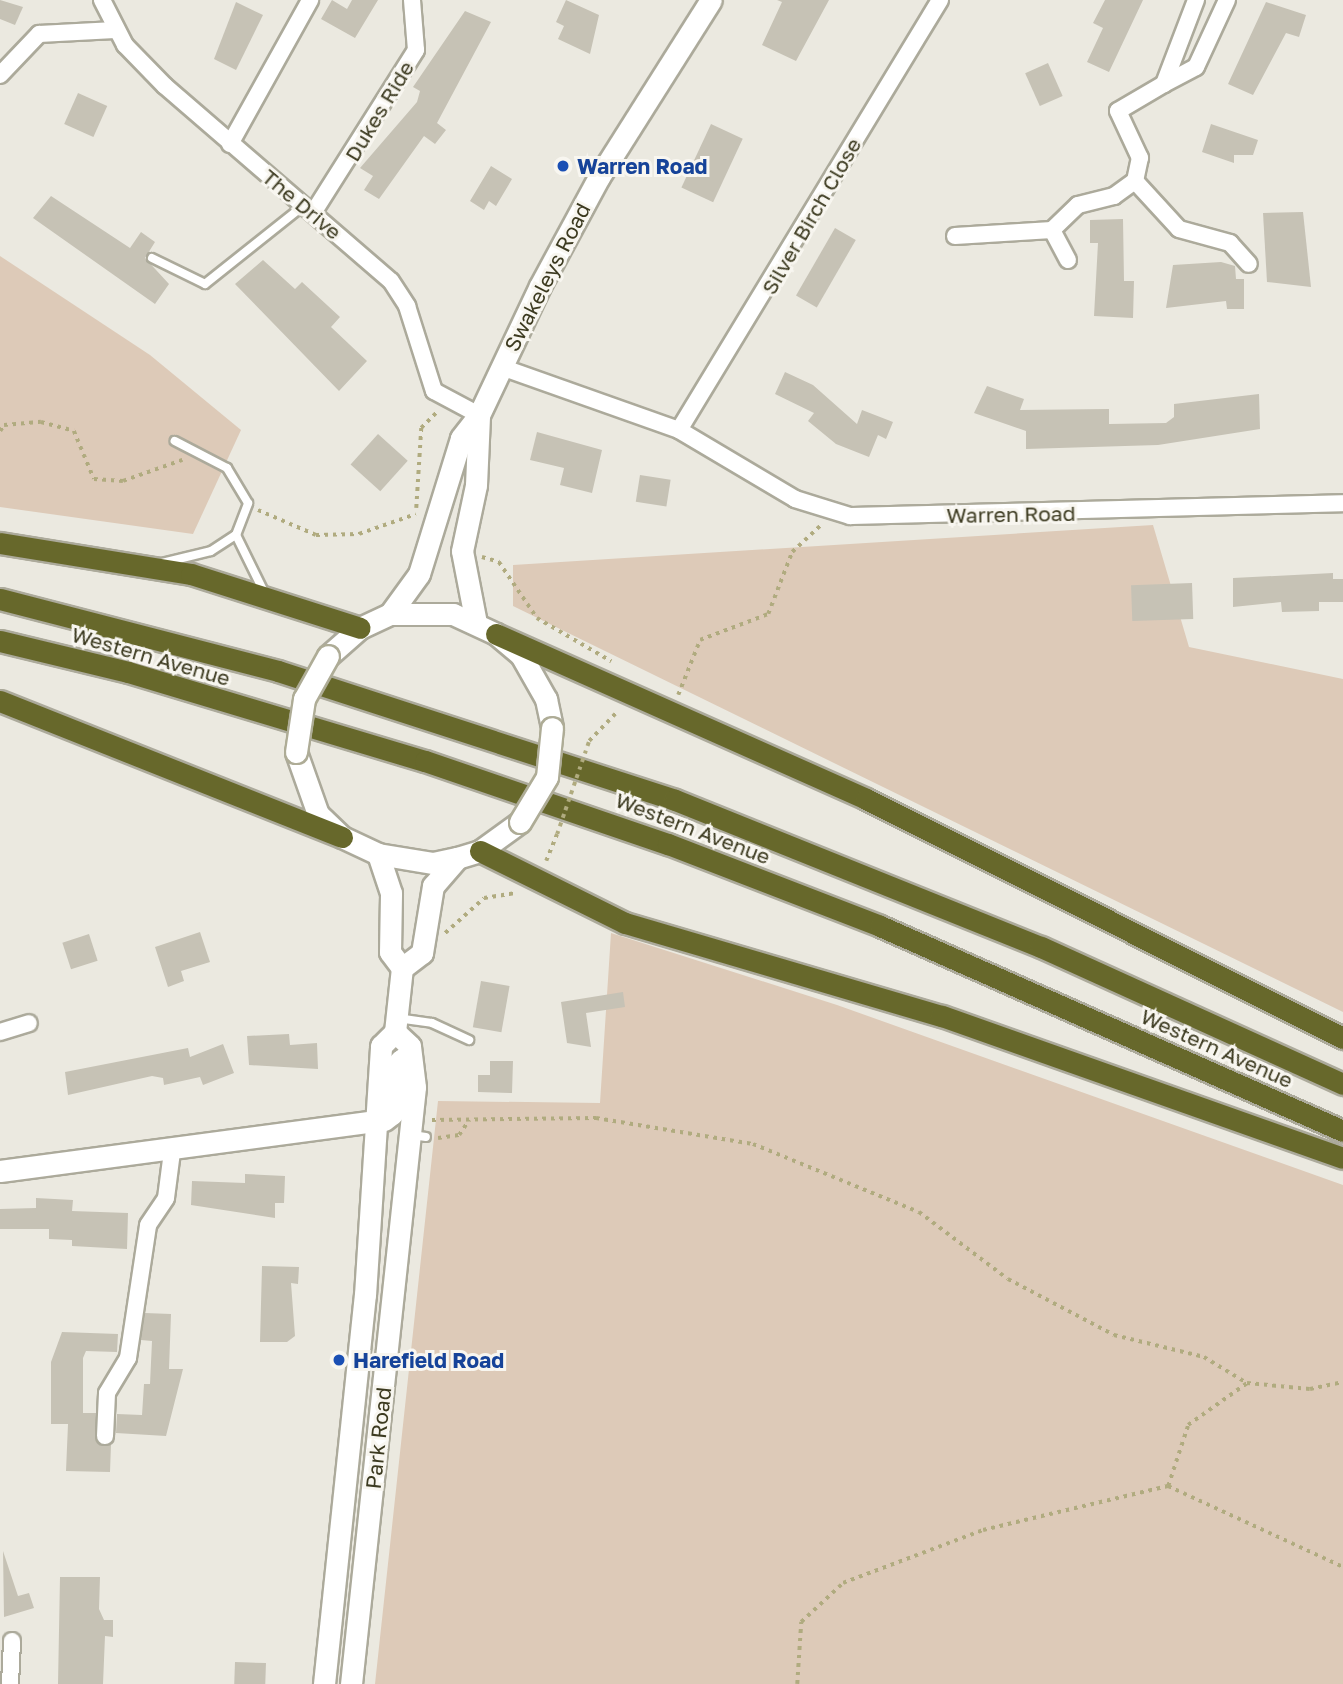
<!DOCTYPE html>
<style>
body{margin:0}
#map{position:relative;width:1343px;height:1684px;overflow:hidden;background:#ebe9e0;font-family:"Golos Text",sans-serif}
div>[style]{position:absolute}
[style*='--x']{left:calc(var(--x)*1px);top:calc(var(--y)*1px);width:calc(var(--w)*1px);rotate:calc(var(--a)*1deg)}
.green>*{inset:0;background:#ddcab8}
.building>*{inset:0;background:#c6c2b5;transform-origin:0 0}
.path>*{height:3.5px;margin-top:-1.75px;transform-origin:0;background:repeating-linear-gradient(90deg,#b0ab7f 0 3.5px,transparent 0 8.5px)}
.roads{filter:drop-shadow(2px 0 #acaa9b) drop-shadow(-2px 0 #acaa9b) drop-shadow(0 2px #acaa9b) drop-shadow(0 -2px #acaa9b)}
.lane>*{height:8px;margin:-4px;padding:0 4px;transform-origin:4px;border-radius:4px;background:#fff}
.street>*{height:16px;margin:-8px;padding:0 8px;transform-origin:8px;border-radius:8px;background:#fff}
.secondary>*{height:21px;margin:-10.5px;padding:0 10.5px;transform-origin:10.5px;border-radius:10.5px;background:#fff}
.highway>*{height:21px;margin:-10.5px;padding:0 10.5px;transform-origin:10.5px;border-radius:10.5px;background:#67682b}
.path-bridge>*{height:3.5px;margin-top:-1.75px;transform-origin:0;background:repeating-linear-gradient(90deg,#b0ab7f 0 3.5px,transparent 0 8.5px)}
.bridges{filter:drop-shadow(2px 0 #aeac96) drop-shadow(-2px 0 #aeac96) drop-shadow(0 2px #aeac96) drop-shadow(0 -2px #aeac96)}
.secondary-bridge>*{height:21px;margin:-10.5px;padding:0 10.5px;transform-origin:10.5px;border-radius:10.5px;background:#fff}
.dots>*{width:19px;height:19px;translate:-50% -50%;box-sizing:border-box;border:4px solid #f8f6f0;border-radius:50%}
span{translate:-50% -50%;white-space:nowrap;text-align:center;line-height:1.15;-webkit-text-stroke:6px #f8f6f0;paint-order:stroke}
.street-label{font-size:21px;color:#3c3a20}
.transit-label{font-size:21px;color:#164399;font-weight:700}
.left{translate:0 -50%;text-align:left}
</style>
<div id="map">
<div class="green">
<div style="clip-path:polygon(0 256px,150px 355px,241px 430px,193px 534px,0 507px)"></div>
<div style="clip-path:polygon(1153px 525px,1189px 647px,1343px 679px,1343px 1012px,513px 606px,513px 565px)"></div>
<div style="clip-path:polygon(611px 933px,837px 1005px,1343px 1185px,1343px 1684px,375px 1684px,438px 1101px,600px 1103px)"></div>
</div>
<div class="building">
<div style="clip-path:polygon(0 0,23px 7px,15px 25px,0 19px)"></div>
<div style="clip-path:polygon(332px 0,347px 9px,352px 0,378px 0,355px 38px,321px 19px)"></div>
<div style="clip-path:polygon(566px 0,599px 15px,590px 54px,558px 39px,564px 26px,556px 22px)"></div>
<div style="clip-path:polygon(777px 0,829px 0,796px 61px,762px 45px,782px 2px)"></div>
<div style="clip-path:polygon(1105px 0,1143px 0,1109px 72px,1087px 62px,1103px 28px,1093px 23px)"></div>
<div style="clip-path:polygon(236px 2px,263px 15px,236px 70px,214px 59px)"></div>
<div style="clip-path:polygon(1266px 2px,1306px 15px,1299px 37px,1286px 33px,1253px 95px,1228px 84px)"></div>
<div style="clip-path:polygon(465px 11px,491px 22px,437px 123px,446px 130px,435px 144px,424px 136px,379px 199px,364px 190px,373px 176px,360px 168px,417px 102px,420px 91px,413px 87px)"></div>
<div style="left:1048px;top:63px;width:36px;height:25px;rotate:66deg"></div>
<div style="left:78px;top:93px;width:32px;height:34px;rotate:24deg"></div>
<div style="left:711px;top:124px;width:35px;height:70px;rotate:25deg"></div>
<div style="clip-path:polygon(1211px 124px,1258px 140px,1253px 155px,1234px 155px,1234px 163px,1202px 152px)"></div>
<div style="clip-path:polygon(491px 166px,512px 179px,496px 206px,489px 201px,484px 210px,470px 201px)"></div>
<div style="clip-path:polygon(51px 196px,130px 248px,141px 232px,155px 242px,145px 258px,169px 284px,155px 304px,33px 218px)"></div>
<div style="clip-path:polygon(1303px 212px,1311px 287px,1267px 282px,1263px 213px)"></div>
<div style="clip-path:polygon(1123px 219px,1124px 281px,1134px 281px,1133px 318px,1094px 316px,1098px 243px,1090px 243px,1090px 220px)"></div>
<div style="left:835px;top:228px;width:24px;height:78px;rotate:30deg"></div>
<div style="clip-path:polygon(263px 260px,295px 289px,302px 282px,340px 317px,331px 327px,367px 361px,339px 391px,235px 284px)"></div>
<div style="clip-path:polygon(1221px 262px,1235px 266px,1236px 279px,1244px 279px,1244px 309px,1227px 309px,1226px 301px,1166px 308px,1173px 265px)"></div>
<div style="clip-path:polygon(785px 372px,813px 385px,857px 424px,862px 410px,893px 422px,886px 439px,878px 435px,869px 457px,836px 444px,808px 421px,814px 413px,775px 394px)"></div>
<div style="clip-path:polygon(987px 386px,1024px 399px,1020px 410px,1109px 409px,1109px 424px,1166px 423px,1174px 417px,1174px 404px,1259px 394px,1260px 429px,1158px 445px,1026px 449px,1026px 431px,974px 413px)"></div>
<div style="clip-path:polygon(537px 432px,602px 450px,592px 493px,560px 485px,564px 468px,530px 460px)"></div>
<div style="left:378px;top:434px;width:40px;height:41px;rotate:42deg"></div>
<div style="left:640px;top:475px;width:31px;height:27px;rotate:9deg"></div>
<div style="clip-path:polygon(1333px 573px,1333px 579px,1343px 579px,1343px 602px,1319px 602px,1319px 611px,1282px 612px,1281px 602px,1233px 607px,1233px 578px)"></div>
<div style="left:1192px;top:583px;width:36px;height:61px;rotate:88deg"></div>
<div style="clip-path:polygon(200px 932px,210px 962px,181px 971px,184px 981px,168px 987px,155px 947px)"></div>
<div style="left:89px;top:934px;width:28px;height:28px;rotate:72deg"></div>
<div style="left:481px;top:981px;width:29px;height:47px;rotate:10deg"></div>
<div style="clip-path:polygon(623px 992px,625px 1007px,586px 1013px,591px 1047px,567px 1043px,561px 1002px)"></div>
<div style="clip-path:polygon(289px 1034px,290px 1045px,317px 1043px,318px 1069px,249px 1065px,247px 1036px)"></div>
<div style="clip-path:polygon(223px 1044px,234px 1073px,203px 1085px,200px 1077px,164px 1085px,163px 1078px,152px 1076px,68px 1095px,65px 1072px,188px 1048px,190px 1057px)"></div>
<div style="clip-path:polygon(490px 1061px,513px 1061px,512px 1093px,478px 1092px,478px 1075px,490px 1075px)"></div>
<div style="clip-path:polygon(245px 1174px,285px 1176px,284px 1203px,275px 1203px,275px 1218px,191px 1205px,192px 1181px,245px 1183px)"></div>
<div style="clip-path:polygon(36px 1198px,73px 1200px,72px 1211px,128px 1213px,127px 1249px,72px 1246px,72px 1240px,49px 1239px,49px 1229px,0 1229px,0 1209px,36px 1208px)"></div>
<div style="clip-path:polygon(262px 1266px,299px 1267px,298px 1284px,291px 1283px,295px 1336px,287px 1342px,260px 1342px)"></div>
<div style="clip-path:polygon(145px 1313px,171px 1314px,169px 1369px,183px 1369px,166px 1436px,116px 1433px,117px 1414px,142px 1415px,144px 1384px,150px 1384px,152px 1341px,141px 1340px)"></div>
<div style="clip-path:polygon(62px 1332px,118px 1334px,117px 1352px,86px 1351px,83px 1358px,83px 1413px,96px 1413px,96px 1441px,111px 1444px,110px 1472px,66px 1471px,68px 1424px,51px 1424px,51px 1362px)"></div>
<div style="clip-path:polygon(3px 1551px,18px 1596px,29px 1593px,34px 1608px,4px 1617px)"></div>
<div style="clip-path:polygon(60px 1577px,100px 1577px,99px 1609px,104px 1620px,113px 1620px,113px 1637px,105px 1636px,103px 1684px,58px 1684px)"></div>
<div style="left:235px;top:1662px;width:31px;height:22px;rotate:2deg"></div>
</div>
<div class="path">
<div style="--x:0;--y:431;--w:7;--a:-56"></div>
<div style="--x:4;--y:425;--w:37;--a:-5"></div>
<div style="--x:41;--y:422;--w:34;--a:15"></div>
<div style="--x:74;--y:431;--w:52;--a:67.4"></div>
<div style="--x:94;--y:479;--w:29;--a:4"></div>
<div style="--x:123;--y:481;--w:63;--a:-19.6"></div>
<div style="--x:416;--y:508;--w:80;--a:-86.4"></div>
<div style="--x:421;--y:428;--w:24;--a:-45"></div>
<div style="--x:258;--y:510;--w:63;--a:23.3"></div>
<div style="--x:316;--y:535;--w:43;--a:-1.3"></div>
<div style="--x:359;--y:534;--w:60;--a:-19.3"></div>
<div style="--x:482;--y:557;--w:18;--a:16"></div>
<div style="--x:499;--y:562;--w:68;--a:55.8"></div>
<div style="--x:537;--y:618;--w:86;--a:30.2"></div>
<div style="--x:678;--y:695;--w:59;--a:-68.2"></div>
<div style="--x:700;--y:640;--w:73;--a:-20.9"></div>
<div style="--x:768;--y:614;--w:66;--a:-68.8"></div>
<div style="--x:792;--y:552;--w:40;--a:-43"></div>
<div style="--x:589;--y:741;--w:42;--a:-46"></div>
<div style="--x:546;--y:861;--w:29;--a:-68"></div>
<div style="--x:445;--y:933;--w:52;--a:-41.9"></div>
<div style="--x:484;--y:898;--w:33;--a:-9"></div>
<div style="--x:432;--y:1120;--w:164;--a:-0.7"></div>
<div style="--x:596;--y:1118;--w:159;--a:9.4"></div>
<div style="--x:753;--y:1144;--w:179;--a:22.3"></div>
<div style="--x:919;--y:1212;--w:111;--a:37"></div>
<div style="--x:1008;--y:1279;--w:120;--a:27.8"></div>
<div style="--x:1114;--y:1335;--w:93;--a:13.7"></div>
<div style="--x:1204;--y:1357;--w:50;--a:31.2"></div>
<div style="--x:1247;--y:1383;--w:63;--a:5.4"></div>
<div style="--x:1310;--y:1389;--w:34;--a:-12"></div>
<div style="--x:438;--y:1138;--w:21;--a:-8"></div>
<div style="--x:459;--y:1135;--w:18;--a:-56"></div>
<div style="--x:1168;--y:1486;--w:64;--a:-71.8"></div>
<div style="--x:1188;--y:1425;--w:72;--a:-35.4"></div>
<div style="--x:797;--y:1684;--w:62;--a:-86.3"></div>
<div style="--x:801;--y:1622;--w:57;--a:-42.9"></div>
<div style="--x:843;--y:1583;--w:150;--a:-20.7"></div>
<div style="--x:983;--y:1530;--w:190;--a:-13.4"></div>
<div style="--x:1168;--y:1486;--w:193;--a:24.8"></div>
</div>
<div class="roads">
<div class="lane">
<div style="--x:152;--y:258;--w:59;--a:26.1"></div>
<div style="--x:205;--y:284;--w:125;--a:-38.5"></div>
<div style="--x:236;--y:535;--w:64;--a:63.8"></div>
<div style="--x:162;--y:563;--w:50;--a:-13.8"></div>
<div style="--x:211;--y:551;--w:30;--a:-33"></div>
<div style="--x:236;--y:535;--w:34;--a:-69"></div>
<div style="--x:248;--y:503;--w:41;--a:-121"></div>
<div style="--x:227;--y:468;--w:59;--a:-152.6"></div>
<div style="--x:397;--y:1018;--w:35;--a:8"></div>
<div style="--x:432;--y:1023;--w:41;--a:24.7"></div>
<div style="--x:412;--y:1135;--w:14;--a:8"></div>
</div>
<div class="street">
<div style="--x:102;--y:0;--w:51;--a:62.9"></div>
<div style="--x:125;--y:45;--w:57;--a:45.7"></div>
<div style="--x:165;--y:86;--w:298;--a:40.8"></div>
<div style="--x:391;--y:281;--w:30;--a:57"></div>
<div style="--x:407;--y:306;--w:89;--a:72.4"></div>
<div style="--x:434;--y:391;--w:51;--a:28.1"></div>
<div style="--x:1196;--y:0;--w:90;--a:110.9"></div>
<div style="--x:1164;--y:84;--w:36;--a:-28"></div>
<div style="--x:1196;--y:67;--w:74;--a:-65.2"></div>
<div style="--x:0;--y:75;--w:57;--a:-46.4"></div>
<div style="--x:39;--y:34;--w:76;--a:-3"></div>
<div style="--x:230;--y:144;--w:165;--a:-60.9"></div>
<div style="--x:1135;--y:181;--w:65;--a:47.5"></div>
<div style="--x:1179;--y:229;--w:53;--a:15.4"></div>
<div style="--x:1230;--y:243;--w:28;--a:48"></div>
<div style="--x:313;--y:213;--w:193;--a:-57.7"></div>
<div style="--x:416;--y:50;--w:50;--a:-94.6"></div>
<div style="--x:1052;--y:230;--w:36;--a:-44"></div>
<div style="--x:1078;--y:205;--w:37;--a:-14"></div>
<div style="--x:1114;--y:196;--w:26;--a:-36"></div>
<div style="--x:1135;--y:181;--w:24;--a:-78"></div>
<div style="--x:1140;--y:158;--w:52;--a:-115.1"></div>
<div style="--x:1118;--y:111;--w:53;--a:-30.4"></div>
<div style="--x:955;--y:236;--w:97;--a:-3.5"></div>
<div style="--x:1052;--y:230;--w:34;--a:62"></div>
<div style="--x:501;--y:367;--w:189;--a:19.5"></div>
<div style="--x:679;--y:430;--w:135;--a:30.7"></div>
<div style="--x:795;--y:499;--w:58;--a:17.2"></div>
<div style="--x:850;--y:516;--w:493;--a:-1.5"></div>
<div style="--x:679;--y:430;--w:503;--a:-58.74"></div>
<div style="--x:0;--y:1032;--w:30;--a:-17"></div>
<div style="--x:105;--y:1436;--w:43;--a:-87.3"></div>
<div style="--x:107;--y:1393;--w:41;--a:-59"></div>
<div style="--x:128;--y:1358;--w:134;--a:-81.4"></div>
<div style="--x:148;--y:1225;--w:32;--a:-56"></div>
<div style="--x:166;--y:1198;--w:46;--a:-82.6"></div>
<div style="--x:10;--y:1684;--w:43;--a:-87.3"></div>
</div>
<div class="secondary">
<div style="--x:390;--y:614;--w:49;--a:-54.1"></div>
<div style="--x:419;--y:574;--w:142;--a:-72.8"></div>
<div style="--x:461;--y:438;--w:29;--a:-52"></div>
<div style="--x:479;--y:415;--w:143;--a:-64.7"></div>
<div style="--x:540;--y:286;--w:124;--a:-61.6"></div>
<div style="--x:599;--y:177;--w:209;--a:-57.7"></div>
<div style="--x:476;--y:623;--w:73;--a:-101"></div>
<div style="--x:462;--y:551;--w:67;--a:-78"></div>
<div style="--x:476;--y:485;--w:70;--a:-87.5"></div>
<div style="--x:328;--y:656;--w:43;--a:-41.2"></div>
<div style="--x:360;--y:628;--w:33;--a:-25"></div>
<div style="--x:390;--y:614;--w:63;--a:0"></div>
<div style="--x:453;--y:614;--w:47;--a:24.9"></div>
<div style="--x:496;--y:634;--w:33;--a:40"></div>
<div style="--x:521;--y:655;--w:51;--a:60.4"></div>
<div style="--x:546;--y:699;--w:30;--a:78"></div>
<div style="--x:296;--y:752;--w:66;--a:70.5"></div>
<div style="--x:318;--y:814;--w:33;--a:44"></div>
<div style="--x:342;--y:837;--w:40;--a:25"></div>
<div style="--x:378;--y:854;--w:56;--a:9.3"></div>
<div style="--x:433;--y:863;--w:25;--a:-12"></div>
<div style="--x:457;--y:858;--w:24;--a:-17"></div>
<div style="--x:480;--y:851;--w:49;--a:-35.9"></div>
<div style="--x:402;--y:968;--w:25;--a:-37"></div>
<div style="--x:422;--y:953;--w:68;--a:-80.7"></div>
<div style="--x:433;--y:886;--w:37;--a:-49"></div>
<div style="--x:0;--y:1171;--w:387;--a:-7.6"></div>
<div style="--x:384;--y:1120;--w:10;--a:-37"></div>
<div style="--x:392;--y:1114;--w:54;--a:-81.4"></div>
<div style="--x:400;--y:1061;--w:11;--a:-38"></div>
<div style="--x:324;--y:1684;--w:391;--a:-84"></div>
<div style="--x:365;--y:1295;--w:250;--a:-86.3"></div>
<div style="--x:381;--y:1046;--w:20;--a:-45"></div>
<div style="--x:395;--y:1032;--w:64;--a:-83.8"></div>
<div style="--x:402;--y:968;--w:20;--a:-127"></div>
<div style="--x:390;--y:952;--w:59;--a:-89"></div>
<div style="--x:391;--y:893;--w:41;--a:-108.4"></div>
<div style="--x:351;--y:1684;--w:600;--a:-83.88"></div>
<div style="--x:415;--y:1087;--w:41;--a:-97"></div>
<div style="--x:410;--y:1046;--w:21;--a:-137"></div>
</div>
<div class="highway">
<div style="--x:0;--y:543;--w:193;--a:9.2"></div>
<div style="--x:191;--y:574;--w:177;--a:17.7"></div>
<div style="--x:0;--y:599;--w:287;--a:14.5"></div>
<div style="--x:278;--y:671;--w:417;--a:18"></div>
<div style="--x:675;--y:800;--w:394;--a:21.9"></div>
<div style="--x:1041;--y:947;--w:332;--a:24.4"></div>
<div style="--x:496;--y:634;--w:405;--a:24"></div>
<div style="--x:866;--y:799;--w:534;--a:26.61"></div>
<div style="--x:0;--y:641;--w:132;--a:13.6"></div>
<div style="--x:128;--y:672;--w:310;--a:16.7"></div>
<div style="--x:425;--y:761;--w:257;--a:18.9"></div>
<div style="--x:668;--y:844;--w:227;--a:21.1"></div>
<div style="--x:880;--y:926;--w:506;--a:23.88"></div>
<div style="--x:0;--y:701;--w:368;--a:21.7"></div>
<div style="--x:480;--y:851;--w:162;--a:26.4"></div>
<div style="--x:625;--y:923;--w:330;--a:16.4"></div>
<div style="--x:942;--y:1016;--w:425;--a:19.5"></div>
</div>
</div>
<div class="path-bridge">
<div style="--x:557;--y:834;--w:98;--a:-71"></div>
</div>
<div class="bridges">
<div class="secondary-bridge">
<div style="--x:296;--y:752;--w:54;--a:-81.4"></div>
<div style="--x:304;--y:699;--w:49;--a:-60.8"></div>
<div style="--x:520;--y:822;--w:52;--a:-59"></div>
<div style="--x:547;--y:777;--w:49;--a:-84.2"></div>
</div>
</div>
<div class="dots">
<div style="left:563px;top:166px;background:#1a4fb4"></div>
<div style="left:339px;top:1360px;background:#1a4fb4"></div>
</div>
<div class="street-label">
<span style="left:379px;top:111px;rotate:-59deg">Dukes Ride</span>
<span style="left:302px;top:204px;rotate:40deg">The Drive</span>
<span style="left:811px;top:216px;rotate:-60deg">Silver Birch Close</span>
<span style="left:547px;top:277px;rotate:-63deg">Swakeleys Road</span>
<span style="left:1011px;top:514px;rotate:-1deg">Warren Road</span>
<span style="left:151px;top:656px;rotate:16deg">Western Avenue</span>
<span style="left:693px;top:828px;rotate:21deg">Western Avenue</span>
<span style="left:1217px;top:1048px;rotate:24deg">Western Avenue</span>
<span style="left:378px;top:1438px;rotate:-84deg">Park Road</span>
</div>
<div class="transit-label">
<span class="left" style="left:577px;top:166px">Warren Road</span>
<span class="left" style="left:353px;top:1360px">Harefield Road</span>
</div>
</div>
